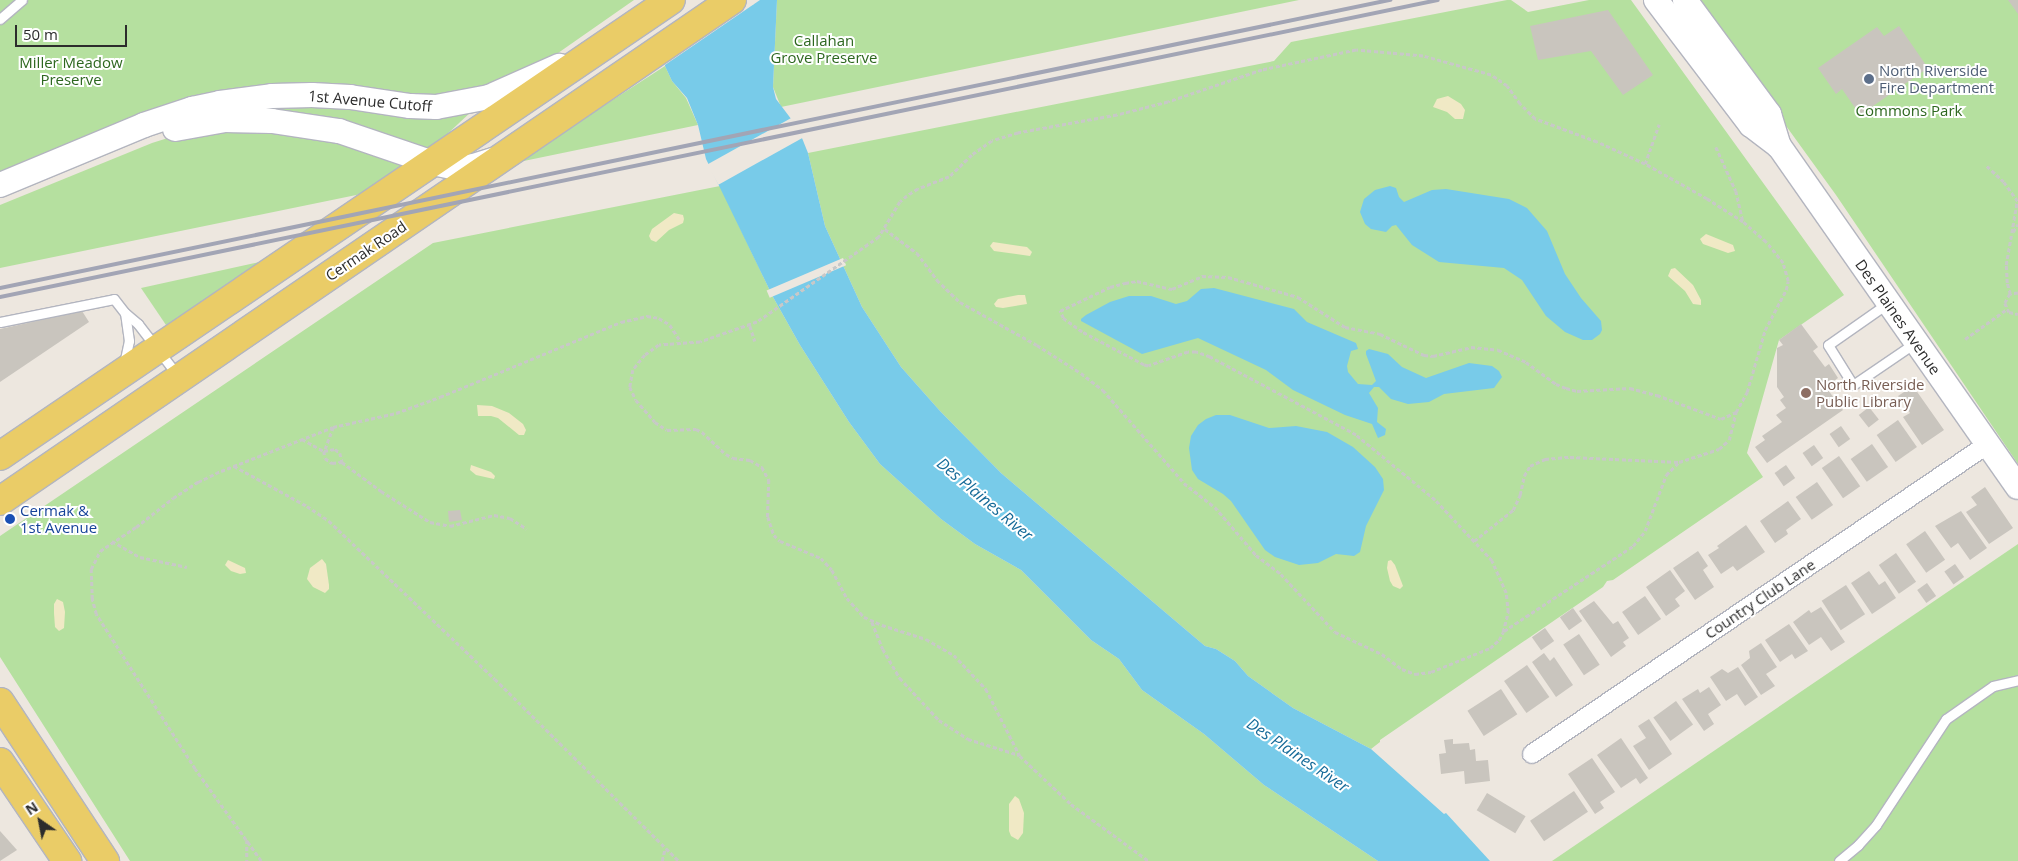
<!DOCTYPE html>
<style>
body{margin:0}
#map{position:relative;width:2018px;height:861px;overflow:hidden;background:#ede7df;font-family:"Open Sans",sans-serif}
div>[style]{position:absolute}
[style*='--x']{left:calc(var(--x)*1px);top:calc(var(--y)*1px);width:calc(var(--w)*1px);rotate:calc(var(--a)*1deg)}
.green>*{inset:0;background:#b5e09f}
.sand>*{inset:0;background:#f0e9c5}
.water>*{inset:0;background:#78cbe9}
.pier>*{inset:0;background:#ede7df;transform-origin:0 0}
.building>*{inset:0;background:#c9c5be;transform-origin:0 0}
.path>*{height:2.5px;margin-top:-1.25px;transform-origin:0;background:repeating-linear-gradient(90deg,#c8c8c8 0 4px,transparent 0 6.5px)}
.roads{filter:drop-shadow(1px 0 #b3b5bf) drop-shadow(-1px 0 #b3b5bf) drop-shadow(0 1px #b3b5bf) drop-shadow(0 -1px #b3b5bf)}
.service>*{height:9px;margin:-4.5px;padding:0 4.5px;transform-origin:4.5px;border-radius:4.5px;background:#fff}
.minor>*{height:18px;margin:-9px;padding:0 9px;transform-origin:9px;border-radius:9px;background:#fff}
.secondary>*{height:24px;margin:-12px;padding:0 12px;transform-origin:12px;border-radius:12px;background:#fff}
.primary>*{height:28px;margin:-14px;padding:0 14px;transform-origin:14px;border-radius:14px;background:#eacc67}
.rail>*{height:4px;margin:-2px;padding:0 2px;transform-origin:2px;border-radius:2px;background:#a2a5b5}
.dots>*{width:14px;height:14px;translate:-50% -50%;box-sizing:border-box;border:2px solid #fff;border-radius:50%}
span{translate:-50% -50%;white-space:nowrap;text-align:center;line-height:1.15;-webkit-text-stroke:4px #fff;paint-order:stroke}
.park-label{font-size:15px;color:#2d671f}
.service-label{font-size:15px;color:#4e5e75}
.left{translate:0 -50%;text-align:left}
.street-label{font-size:15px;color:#2c2c2c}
.education-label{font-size:15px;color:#785e54}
.transit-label{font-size:15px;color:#164399}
.water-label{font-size:16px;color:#156a98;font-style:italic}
.north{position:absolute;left:15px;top:796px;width:50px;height:50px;-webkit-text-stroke:4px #fff;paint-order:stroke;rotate:327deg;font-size:14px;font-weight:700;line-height:20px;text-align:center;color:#2c2c2c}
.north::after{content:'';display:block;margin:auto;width:18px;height:22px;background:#2c2c2c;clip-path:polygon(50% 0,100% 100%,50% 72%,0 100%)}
.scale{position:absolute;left:15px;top:25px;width:112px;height:22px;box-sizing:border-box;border:2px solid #2c2c2c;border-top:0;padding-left:6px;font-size:15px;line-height:18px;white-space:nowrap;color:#2c2c2c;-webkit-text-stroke:4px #fff;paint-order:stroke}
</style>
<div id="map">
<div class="green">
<div style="clip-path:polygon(0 0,634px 0,538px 67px,463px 98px,286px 90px,0 178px)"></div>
<div style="clip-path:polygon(777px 0,1299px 0,781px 107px,773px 87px)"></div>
<div style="clip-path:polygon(1507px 0,1511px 0,1528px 12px,1589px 0,1631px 0,1844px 295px,1779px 340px,1747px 453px,1763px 477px,1613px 580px,1607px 581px,1603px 587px,1380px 740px,1380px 742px,1371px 749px,1293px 708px,1248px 676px,1235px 661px,1216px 649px,1205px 646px,1001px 473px,940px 411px,901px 367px,862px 307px,825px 226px,808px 153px,1274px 61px,1291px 42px)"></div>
<div style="clip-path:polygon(1695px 0,2018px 0,2018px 464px,1836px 195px)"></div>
<div style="clip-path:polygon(665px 66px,672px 81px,686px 98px,698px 125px,514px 163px,588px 112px,591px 114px)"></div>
<div style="clip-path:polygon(264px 103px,472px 111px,430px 150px,264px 113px)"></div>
<div style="clip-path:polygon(187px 132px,314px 132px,406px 165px,366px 193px,0 268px,0 205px,152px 143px)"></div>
<div style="clip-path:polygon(720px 186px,773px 297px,800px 345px,849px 422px,880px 464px,941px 519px,975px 544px,1021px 570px,1091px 640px,1119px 659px,1142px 690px,1204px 734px,1264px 785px,1378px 861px,130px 861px,0 657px,0 536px,433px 243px)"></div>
<div style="clip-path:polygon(273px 259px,174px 323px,166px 325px,141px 288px)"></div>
<div style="clip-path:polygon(2018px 544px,2018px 861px,1552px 861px)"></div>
</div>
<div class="sand">
<div style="clip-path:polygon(1448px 96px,1461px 104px,1465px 110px,1463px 119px,1455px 119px,1447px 112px,1433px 107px,1437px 99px)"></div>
<div style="clip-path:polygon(674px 213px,683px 215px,684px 219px,683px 223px,669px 230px,656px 242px,651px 240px,649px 236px,652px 229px)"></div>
<div style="clip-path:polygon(1706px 234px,1733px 245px,1735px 251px,1728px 253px,1703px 244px,1700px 239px)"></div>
<div style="clip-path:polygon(993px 242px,1027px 247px,1032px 252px,1030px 256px,994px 251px,990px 246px)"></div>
<div style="clip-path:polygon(1675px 268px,1693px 285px,1701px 300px,1701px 305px,1693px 304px,1685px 291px,1668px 276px,1671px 269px)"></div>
<div style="clip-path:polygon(1018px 295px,1025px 295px,1027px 304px,1003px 308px,996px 307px,994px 304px,998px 299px)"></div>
<div style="clip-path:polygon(477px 405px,492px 406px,509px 413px,523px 424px,526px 430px,524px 435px,519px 435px,498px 418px,491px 416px,478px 416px)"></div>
<div style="clip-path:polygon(471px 465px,491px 472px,495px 476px,494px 479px,476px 475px,470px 470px)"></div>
<div style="clip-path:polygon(322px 559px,326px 564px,329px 585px,329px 589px,325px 593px,313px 587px,307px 579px,310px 568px)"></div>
<div style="clip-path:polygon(228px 560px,245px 568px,246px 573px,240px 574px,231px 571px,225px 565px)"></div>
<div style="clip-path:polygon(1391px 560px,1395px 565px,1403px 586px,1400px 589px,1393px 586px,1390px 581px,1387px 568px,1388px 561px)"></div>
<div style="clip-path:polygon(57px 599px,63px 602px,65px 612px,64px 628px,59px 631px,55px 627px,54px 613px,54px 604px)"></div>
<div style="clip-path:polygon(1015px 796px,1019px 799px,1024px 813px,1023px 833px,1018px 840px,1011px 836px,1009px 831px,1009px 804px)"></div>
</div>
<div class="water">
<div style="clip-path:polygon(662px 0,753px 5px,755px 0,777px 0,773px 87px,776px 99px,798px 128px,808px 153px,825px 226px,862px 307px,901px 367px,940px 411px,1001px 473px,1205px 646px,1216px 649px,1235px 661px,1248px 676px,1293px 708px,1371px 749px,1444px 814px,1446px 813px,1490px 861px,1378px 861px,1264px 785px,1204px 734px,1142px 690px,1119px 659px,1091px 640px,1021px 570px,975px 544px,941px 519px,880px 464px,849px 422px,800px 345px,773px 297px,706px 159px,698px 125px,687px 98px,672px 81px,665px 66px)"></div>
<div style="clip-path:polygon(1390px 186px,1396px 188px,1399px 197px,1404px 202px,1432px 190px,1446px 189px,1509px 199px,1527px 208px,1547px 231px,1565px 274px,1581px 298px,1601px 321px,1602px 330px,1600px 334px,1592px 340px,1583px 340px,1565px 332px,1546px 316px,1522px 280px,1504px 268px,1439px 262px,1412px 245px,1396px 225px,1392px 226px,1386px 232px,1371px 229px,1365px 224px,1360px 212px,1364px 199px,1375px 190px)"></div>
<div style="clip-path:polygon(1214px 288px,1294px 309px,1307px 322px,1356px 343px,1358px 349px,1351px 351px,1347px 366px,1348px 372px,1358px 384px,1372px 385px,1376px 381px,1366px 354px,1366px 351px,1369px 349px,1388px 354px,1402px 367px,1426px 378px,1469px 363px,1492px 366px,1499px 371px,1502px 377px,1494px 388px,1444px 394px,1429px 402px,1408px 404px,1391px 399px,1379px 387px,1374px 387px,1369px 393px,1378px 408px,1377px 422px,1386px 429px,1385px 435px,1378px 438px,1372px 424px,1345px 415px,1293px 390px,1266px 370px,1198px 338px,1142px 354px,1081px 321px,1081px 319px,1086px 315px,1110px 302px,1129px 296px,1151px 296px,1176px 304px,1187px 301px,1201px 289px)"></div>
<div style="clip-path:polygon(1216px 415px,1230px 415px,1269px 428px,1296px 426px,1327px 432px,1353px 447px,1375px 467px,1383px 479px,1384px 490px,1366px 526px,1360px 552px,1354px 556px,1336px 554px,1318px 563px,1299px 565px,1275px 557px,1265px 550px,1231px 501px,1223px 494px,1198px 479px,1192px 470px,1189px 448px,1191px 436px,1198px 425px,1206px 419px)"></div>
</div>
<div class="pier">
<div style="clip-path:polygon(660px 0,760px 0,662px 67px)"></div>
<div style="left:793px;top:117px;width:23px;height:98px;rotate:61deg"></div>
<div style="left:843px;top:258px;width:8px;height:83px;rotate:67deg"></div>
</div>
<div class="building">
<div style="clip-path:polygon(2008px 0,2018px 0,2018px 14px)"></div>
<div style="clip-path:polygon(1608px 10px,1653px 75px,1623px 95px,1591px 51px,1538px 60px,1530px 26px)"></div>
<div style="clip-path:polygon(1899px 26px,1928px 68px,1860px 115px,1842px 89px,1836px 94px,1818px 68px,1877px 27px,1884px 36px)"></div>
<div style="clip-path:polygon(82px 311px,89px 322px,0 382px,0 329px)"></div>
<div style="clip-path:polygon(1801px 324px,1818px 347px,1813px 351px,1825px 367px,1829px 364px,1838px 378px,1834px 381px,1837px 384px,1828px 390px,1843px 410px,1767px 463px,1755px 447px,1765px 440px,1762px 436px,1782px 422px,1776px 415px,1786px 408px,1780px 400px,1784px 397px,1777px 387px,1777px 348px,1783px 345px,1779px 340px)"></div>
<div style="clip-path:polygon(1913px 386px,1944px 430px,1922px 445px,1903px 417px,1910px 413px,1898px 396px)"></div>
<div style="left:1869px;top:407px;width:16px;height:13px;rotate:52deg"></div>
<div style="left:1898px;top:420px;width:33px;height:26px;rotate:55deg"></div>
<div style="left:1841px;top:426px;width:16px;height:14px;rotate:55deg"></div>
<div style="left:1872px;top:444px;width:28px;height:26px;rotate:55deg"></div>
<div style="left:1814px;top:445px;width:16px;height:14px;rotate:55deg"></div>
<div style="left:1839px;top:456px;width:37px;height:21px;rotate:55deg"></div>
<div style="left:1786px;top:465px;width:16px;height:14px;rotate:55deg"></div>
<div style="left:1817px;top:482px;width:28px;height:26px;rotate:55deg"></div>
<div style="clip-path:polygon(1985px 487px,2013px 528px,1989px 544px,1966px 512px,1977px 505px,1971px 497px)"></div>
<div style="clip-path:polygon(1788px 501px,1801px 519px,1786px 530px,1788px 534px,1775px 543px,1760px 521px)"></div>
<div style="clip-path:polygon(460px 510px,462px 520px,449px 522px,448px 511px)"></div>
<div style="clip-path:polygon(1961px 511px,1987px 548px,1970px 560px,1958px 543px,1951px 548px,1935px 526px)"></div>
<div style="clip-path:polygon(1746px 525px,1765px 552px,1737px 571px,1733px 566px,1721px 574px,1708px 555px,1719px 548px,1717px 546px)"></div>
<div style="left:1925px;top:531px;width:35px;height:23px;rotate:55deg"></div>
<div style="clip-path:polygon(1698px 551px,1708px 566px,1703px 570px,1714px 587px,1695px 600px,1673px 568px)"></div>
<div style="left:1896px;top:553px;width:35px;height:21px;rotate:55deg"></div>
<div style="left:1955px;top:564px;width:16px;height:13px;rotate:55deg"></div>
<div style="clip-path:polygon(1670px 570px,1685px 591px,1675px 599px,1680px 606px,1666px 616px,1646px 587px)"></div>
<div style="clip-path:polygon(1869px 571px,1879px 585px,1885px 581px,1896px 598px,1872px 614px,1851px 583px)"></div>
<div style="left:1927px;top:583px;width:16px;height:12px;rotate:55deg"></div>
<div style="left:1846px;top:585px;width:35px;height:29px;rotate:57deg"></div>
<div style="left:1645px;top:596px;width:28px;height:28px;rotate:55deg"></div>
<div style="clip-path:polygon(1594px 601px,1613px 624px,1618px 621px,1629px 638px,1623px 642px,1626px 646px,1611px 657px,1579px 611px)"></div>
<div style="clip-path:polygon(1821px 607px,1845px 642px,1831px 651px,1821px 637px,1809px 645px,1793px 622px,1809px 610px,1811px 613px)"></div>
<div style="left:1573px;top:608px;width:16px;height:16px;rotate:55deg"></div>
<div style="clip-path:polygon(1789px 624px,1808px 651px,1795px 659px,1792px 654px,1780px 662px,1765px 640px)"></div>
<div style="left:1545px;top:628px;width:16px;height:16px;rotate:55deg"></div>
<div style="left:1579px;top:634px;width:37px;height:19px;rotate:56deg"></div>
<div style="clip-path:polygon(1761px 643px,1777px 667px,1766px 674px,1775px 686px,1761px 695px,1741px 665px,1750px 658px,1749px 651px)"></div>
<div style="clip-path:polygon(1544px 653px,1550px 661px,1554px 657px,1573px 685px,1556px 697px,1532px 662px)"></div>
<div style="left:1527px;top:665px;width:39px;height:28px;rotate:55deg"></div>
<div style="clip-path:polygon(1738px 667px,1758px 697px,1745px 706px,1737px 694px,1726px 701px,1710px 677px,1722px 669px,1728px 673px)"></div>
<div style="clip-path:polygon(1709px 687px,1721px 705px,1708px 714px,1714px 724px,1704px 731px,1682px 699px,1698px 689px,1700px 693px)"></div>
<div style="left:1501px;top:689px;width:30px;height:40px;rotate:57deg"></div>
<div style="left:1676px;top:701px;width:29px;height:28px;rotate:54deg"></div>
<div style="clip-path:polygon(1649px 719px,1672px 754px,1649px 770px,1633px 746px,1646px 738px,1638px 726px)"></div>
<div style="clip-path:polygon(1621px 738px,1648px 778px,1640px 784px,1636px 778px,1621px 788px,1597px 755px)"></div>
<div style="clip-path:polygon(1453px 739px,1453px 744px,1469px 743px,1470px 750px,1475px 749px,1476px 761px,1488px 760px,1490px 781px,1465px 784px,1464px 771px,1441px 774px,1439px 754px,1446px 753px,1444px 740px)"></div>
<div style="clip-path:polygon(1592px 758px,1615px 792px,1600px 802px,1604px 808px,1595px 814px,1568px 774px)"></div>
<div style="left:1574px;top:791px;width:25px;height:53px;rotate:56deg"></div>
<div style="left:1487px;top:793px;width:45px;height:20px;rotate:31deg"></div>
<div style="clip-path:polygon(0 831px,17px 850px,0 861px)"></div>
</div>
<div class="path">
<div style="--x:1716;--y:147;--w:48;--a:65.6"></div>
<div style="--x:1736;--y:191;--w:32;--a:77"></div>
<div style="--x:1645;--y:164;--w:42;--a:-70.7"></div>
<div style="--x:1987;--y:166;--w:23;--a:43"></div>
<div style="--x:2004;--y:182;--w:24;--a:54"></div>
<div style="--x:885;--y:229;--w:40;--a:37"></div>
<div style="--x:917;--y:253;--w:34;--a:53"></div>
<div style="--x:937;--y:280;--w:32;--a:44"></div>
<div style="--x:960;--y:302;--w:88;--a:29.2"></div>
<div style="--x:1037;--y:345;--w:52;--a:32.5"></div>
<div style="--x:1081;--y:373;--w:28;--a:38"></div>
<div style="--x:1103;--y:390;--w:123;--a:48.9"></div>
<div style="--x:1184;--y:483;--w:39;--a:38"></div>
<div style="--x:1215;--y:507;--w:63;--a:49.5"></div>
<div style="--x:1256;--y:555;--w:31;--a:37"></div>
<div style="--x:1281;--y:574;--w:79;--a:47"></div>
<div style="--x:1335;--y:632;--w:52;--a:25.1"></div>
<div style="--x:1382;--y:654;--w:25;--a:37"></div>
<div style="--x:1402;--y:669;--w:14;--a:21"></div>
<div style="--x:1415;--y:674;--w:16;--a:-7"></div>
<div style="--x:1431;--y:672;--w:64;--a:-22.1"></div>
<div style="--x:1490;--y:648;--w:12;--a:-42"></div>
<div style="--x:1499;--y:640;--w:9;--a:-63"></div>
<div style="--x:1503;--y:632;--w:21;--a:-76"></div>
<div style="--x:1508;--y:612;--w:19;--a:-96"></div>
<div style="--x:1506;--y:593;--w:35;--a:-114"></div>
<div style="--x:1492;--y:561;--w:83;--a:-133.1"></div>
<div style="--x:1435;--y:500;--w:102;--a:-140.6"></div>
<div style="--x:1356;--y:435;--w:166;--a:-151.9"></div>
<div style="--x:1210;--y:357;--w:15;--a:-160"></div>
<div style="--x:1196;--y:352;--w:8;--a:180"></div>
<div style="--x:1188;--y:352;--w:42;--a:160.7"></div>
<div style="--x:1148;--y:366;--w:4;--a:-166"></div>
<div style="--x:1144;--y:365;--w:70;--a:-152"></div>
<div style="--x:1082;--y:332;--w:24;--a:-144"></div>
<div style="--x:1063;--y:318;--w:8;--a:-113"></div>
<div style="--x:1060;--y:311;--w:55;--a:-25.6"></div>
<div style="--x:1110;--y:287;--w:16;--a:-15"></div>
<div style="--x:1125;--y:283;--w:12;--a:-9"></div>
<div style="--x:1137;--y:281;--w:36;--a:13"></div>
<div style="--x:1172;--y:289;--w:33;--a:-23"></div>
<div style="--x:1202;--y:276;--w:26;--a:2"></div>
<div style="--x:1228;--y:277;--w:73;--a:15.9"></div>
<div style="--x:1298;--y:297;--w:56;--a:32.6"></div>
<div style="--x:1345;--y:327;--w:36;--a:11"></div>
<div style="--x:1380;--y:334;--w:49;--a:25.5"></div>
<div style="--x:1424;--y:355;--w:9;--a:6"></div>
<div style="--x:1433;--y:356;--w:39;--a:-13"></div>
<div style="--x:1471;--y:347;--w:27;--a:6"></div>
<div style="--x:1498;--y:350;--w:30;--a:23"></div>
<div style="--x:1526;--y:362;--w:37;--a:36"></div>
<div style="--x:1556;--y:384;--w:11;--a:22"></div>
<div style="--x:1566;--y:388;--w:11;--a:15"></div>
<div style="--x:1577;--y:391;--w:53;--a:-3.2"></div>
<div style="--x:1630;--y:388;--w:28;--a:15"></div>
<div style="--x:1657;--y:395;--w:68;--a:20.6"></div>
<div style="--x:1721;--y:419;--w:17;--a:-25"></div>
<div style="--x:1736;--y:412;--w:23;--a:-61"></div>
<div style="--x:1747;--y:392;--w:65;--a:-73.8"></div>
<div style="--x:1765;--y:330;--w:45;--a:-62.3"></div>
<div style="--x:1786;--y:290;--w:9;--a:-77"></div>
<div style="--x:1788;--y:281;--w:19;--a:-106"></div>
<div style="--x:1783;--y:263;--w:27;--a:-129"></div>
<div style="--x:1766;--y:242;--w:30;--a:-139"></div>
<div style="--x:1743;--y:222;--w:43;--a:-147.4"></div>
<div style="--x:1707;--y:199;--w:71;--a:-150.6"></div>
<div style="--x:1645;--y:164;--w:53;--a:-155.4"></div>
<div style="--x:1597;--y:142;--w:66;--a:-159.6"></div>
<div style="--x:1535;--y:119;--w:21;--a:-135"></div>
<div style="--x:1520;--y:104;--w:22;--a:-126"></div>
<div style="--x:1507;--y:86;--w:19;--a:-145"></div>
<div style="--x:1491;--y:75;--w:71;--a:-164.4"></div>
<div style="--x:1423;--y:56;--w:67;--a:-174.9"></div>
<div style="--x:1356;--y:50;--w:96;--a:168"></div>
<div style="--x:1262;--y:70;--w:99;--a:161.2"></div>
<div style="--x:1168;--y:102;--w:53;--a:165.7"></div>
<div style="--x:1117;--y:115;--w:101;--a:169.7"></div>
<div style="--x:1018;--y:133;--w:27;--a:163"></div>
<div style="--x:992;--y:141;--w:24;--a:145"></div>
<div style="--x:972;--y:155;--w:32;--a:136"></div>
<div style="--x:949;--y:177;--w:33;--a:159"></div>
<div style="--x:918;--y:189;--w:13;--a:148"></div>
<div style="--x:907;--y:196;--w:9;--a:139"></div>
<div style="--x:900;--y:202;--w:41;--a:121"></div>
<div style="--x:879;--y:237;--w:149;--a:145.1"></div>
<div style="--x:757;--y:322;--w:60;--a:160.7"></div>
<div style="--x:700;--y:342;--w:41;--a:175.8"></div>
<div style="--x:659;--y:345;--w:17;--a:144"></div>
<div style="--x:645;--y:355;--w:19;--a:129"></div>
<div style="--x:633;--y:370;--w:17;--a:100"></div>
<div style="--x:630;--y:387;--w:14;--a:65"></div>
<div style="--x:636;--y:400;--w:29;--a:49"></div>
<div style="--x:655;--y:422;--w:14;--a:34"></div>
<div style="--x:667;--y:430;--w:29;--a:-2"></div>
<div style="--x:696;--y:429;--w:7;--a:27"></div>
<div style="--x:702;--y:432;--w:33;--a:43"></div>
<div style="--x:726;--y:454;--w:8;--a:30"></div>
<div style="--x:733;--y:458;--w:17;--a:7"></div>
<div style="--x:750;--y:460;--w:14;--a:30"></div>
<div style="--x:762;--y:467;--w:15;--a:62"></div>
<div style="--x:769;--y:480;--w:37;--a:92"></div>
<div style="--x:768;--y:517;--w:19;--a:72"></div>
<div style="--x:774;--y:535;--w:8;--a:45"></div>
<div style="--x:780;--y:541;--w:44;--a:22.5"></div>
<div style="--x:821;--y:558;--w:16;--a:47"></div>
<div style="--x:832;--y:570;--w:32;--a:62"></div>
<div style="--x:847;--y:598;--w:25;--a:48"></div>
<div style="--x:864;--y:617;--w:20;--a:24"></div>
<div style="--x:882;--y:625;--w:46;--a:17.7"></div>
<div style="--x:926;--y:639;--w:32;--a:30"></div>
<div style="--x:954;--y:655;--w:47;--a:46.7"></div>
<div style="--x:986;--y:689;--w:75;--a:63.1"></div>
<div style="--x:1020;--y:756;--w:70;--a:43.3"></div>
<div style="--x:1071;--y:804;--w:97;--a:36.2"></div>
<div style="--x:2013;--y:232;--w:9;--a:-58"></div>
<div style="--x:2018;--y:293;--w:8;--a:173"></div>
<div style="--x:2010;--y:294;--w:10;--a:119"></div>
<div style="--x:2005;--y:303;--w:10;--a:66"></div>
<div style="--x:2009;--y:312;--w:9;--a:13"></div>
<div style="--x:2010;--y:294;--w:11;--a:-105"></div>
<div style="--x:2007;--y:283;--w:18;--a:-93"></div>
<div style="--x:2006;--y:265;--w:65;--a:-80.2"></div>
<div style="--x:750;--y:326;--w:16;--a:72"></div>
<div style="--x:1965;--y:339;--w:52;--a:-35.5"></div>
<div style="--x:302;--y:439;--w:25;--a:29"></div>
<div style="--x:324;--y:451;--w:7;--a:82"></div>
<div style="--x:325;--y:458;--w:9;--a:36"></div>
<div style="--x:332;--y:463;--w:10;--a:-6"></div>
<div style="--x:342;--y:462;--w:49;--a:36.6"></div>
<div style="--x:381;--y:491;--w:58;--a:32.3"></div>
<div style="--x:430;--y:522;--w:20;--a:11"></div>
<div style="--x:450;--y:526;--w:45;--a:-14"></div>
<div style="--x:494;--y:515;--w:16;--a:11"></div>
<div style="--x:510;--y:518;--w:20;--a:33"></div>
<div style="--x:325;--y:449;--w:23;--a:-70"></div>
<div style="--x:324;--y:451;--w:11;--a:-10"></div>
<div style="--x:335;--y:449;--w:6;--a:39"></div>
<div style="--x:340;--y:453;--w:9;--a:77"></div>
<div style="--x:234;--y:466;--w:83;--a:28.7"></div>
<div style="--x:307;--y:506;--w:27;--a:34"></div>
<div style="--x:329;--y:521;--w:229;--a:43.6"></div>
<div style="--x:495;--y:679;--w:259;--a:44.7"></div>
<div style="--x:112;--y:541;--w:32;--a:30"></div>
<div style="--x:140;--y:557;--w:48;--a:12"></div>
<div style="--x:1474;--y:541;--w:50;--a:-38.5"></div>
<div style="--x:1513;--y:510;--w:17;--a:-65"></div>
<div style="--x:1520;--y:495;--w:19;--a:-78"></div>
<div style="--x:1524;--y:476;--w:12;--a:-59"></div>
<div style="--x:1530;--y:466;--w:17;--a:-25"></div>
<div style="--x:1545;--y:459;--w:25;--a:-5"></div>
<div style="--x:1570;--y:457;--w:109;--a:2.6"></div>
<div style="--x:872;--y:622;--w:29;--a:68"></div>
<div style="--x:883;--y:649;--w:34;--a:60"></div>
<div style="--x:900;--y:678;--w:57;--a:47.1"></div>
<div style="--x:939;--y:720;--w:35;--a:33"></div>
<div style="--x:968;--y:739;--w:53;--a:17.4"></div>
<div style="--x:1504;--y:631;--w:154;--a:-33.4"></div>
<div style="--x:1633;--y:546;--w:19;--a:-51"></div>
<div style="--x:1645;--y:531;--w:60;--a:-69.4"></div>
<div style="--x:1666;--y:475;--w:18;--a:-45"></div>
<div style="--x:1679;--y:462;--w:42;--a:-18"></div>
<div style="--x:1719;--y:449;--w:13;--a:-42"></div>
<div style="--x:1729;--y:440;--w:29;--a:-76"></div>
<div style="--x:247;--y:840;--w:21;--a:90"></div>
<div style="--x:261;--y:861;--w:113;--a:-125.7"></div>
<div style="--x:195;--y:769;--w:184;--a:-122.6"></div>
<div style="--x:96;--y:614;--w:16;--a:-105"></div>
<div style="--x:92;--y:599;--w:30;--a:-92"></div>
<div style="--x:91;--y:569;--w:20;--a:-63"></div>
<div style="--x:100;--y:551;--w:43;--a:-33.7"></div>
<div style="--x:136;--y:527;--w:47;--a:-38.1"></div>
<div style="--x:173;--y:498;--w:30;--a:-33"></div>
<div style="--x:198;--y:482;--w:25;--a:-26"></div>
<div style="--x:221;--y:471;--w:120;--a:-21.4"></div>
<div style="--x:333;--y:427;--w:65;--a:-12.5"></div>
<div style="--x:396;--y:413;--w:47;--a:-20"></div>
<div style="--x:440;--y:397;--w:196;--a:-22.5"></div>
<div style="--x:621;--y:322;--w:27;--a:-13"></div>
<div style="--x:647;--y:316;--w:12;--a:9"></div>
<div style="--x:659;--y:318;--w:13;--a:32"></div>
<div style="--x:670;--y:325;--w:20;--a:57"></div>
<div style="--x:662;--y:861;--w:13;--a:-77"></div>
</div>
<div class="roads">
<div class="service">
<div style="--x:0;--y:19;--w:29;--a:-41"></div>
<div style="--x:1888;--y:303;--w:73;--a:145"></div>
<div style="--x:1828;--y:345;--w:47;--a:58"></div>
<div style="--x:1853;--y:385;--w:76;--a:-34.3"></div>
<div style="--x:0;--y:322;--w:116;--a:-11.4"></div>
<div style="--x:114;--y:299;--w:18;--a:52"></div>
<div style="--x:125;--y:313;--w:17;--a:40"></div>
<div style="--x:138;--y:324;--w:66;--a:52.4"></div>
<div style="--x:124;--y:364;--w:24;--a:-78"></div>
<div style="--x:129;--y:341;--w:28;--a:-98"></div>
<div style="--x:1839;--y:861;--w:25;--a:-40"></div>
<div style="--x:1858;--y:845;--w:27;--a:-48"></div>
<div style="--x:1876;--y:825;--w:127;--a:-56.6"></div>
<div style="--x:1946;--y:719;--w:57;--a:-35.1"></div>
<div style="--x:1993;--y:686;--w:26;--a:-13"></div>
</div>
<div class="minor">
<div style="--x:1532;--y:754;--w:551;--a:-34.21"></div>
</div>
<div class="secondary">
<div style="--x:1656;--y:0;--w:157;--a:52.8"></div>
<div style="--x:1751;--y:125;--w:35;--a:37"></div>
<div style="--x:1685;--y:0;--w:142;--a:53.6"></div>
<div style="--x:1769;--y:114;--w:34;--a:73"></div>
<div style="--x:1779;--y:146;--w:416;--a:55"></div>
<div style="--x:175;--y:129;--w:51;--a:-10.2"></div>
<div style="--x:225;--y:120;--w:47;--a:1.2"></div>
<div style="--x:272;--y:121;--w:68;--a:8.5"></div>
<div style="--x:339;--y:131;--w:99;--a:18.8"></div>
<div style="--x:433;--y:163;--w:24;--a:12"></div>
<div style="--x:456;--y:168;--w:18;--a:-6"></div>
<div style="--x:474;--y:166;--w:20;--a:-18"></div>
<div style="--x:0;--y:185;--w:156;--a:-22.6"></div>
<div style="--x:144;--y:125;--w:51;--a:-18.4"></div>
<div style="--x:192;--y:109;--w:29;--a:-12"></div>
<div style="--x:220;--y:103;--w:52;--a:-7.7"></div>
<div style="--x:272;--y:96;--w:40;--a:-1.4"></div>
<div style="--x:312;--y:95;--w:38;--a:3"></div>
<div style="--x:350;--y:97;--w:61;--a:8.5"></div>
<div style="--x:410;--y:106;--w:26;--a:2"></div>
<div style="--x:436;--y:107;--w:54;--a:-10.7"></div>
<div style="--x:489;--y:97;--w:77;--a:-23.9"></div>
</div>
<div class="primary">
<div style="--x:0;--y:456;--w:811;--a:-34.2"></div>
<div style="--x:0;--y:501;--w:887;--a:-34.39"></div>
<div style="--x:0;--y:702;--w:191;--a:56.6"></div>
<div style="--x:0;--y:762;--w:120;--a:55.9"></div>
</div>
</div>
<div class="rail">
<div style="--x:0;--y:288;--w:1420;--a:-11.71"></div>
<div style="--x:0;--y:297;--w:1468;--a:-11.67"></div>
</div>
<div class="dots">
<div style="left:1869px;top:79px;background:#5c6f8a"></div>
<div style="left:1806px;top:393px;background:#8d6e63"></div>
<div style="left:10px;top:519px;background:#1a4fb4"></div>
</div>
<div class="park-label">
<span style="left:824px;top:49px">Callahan<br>Grove Preserve</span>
<span style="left:71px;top:71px">Miller Meadow<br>Preserve</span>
<span style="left:1909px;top:111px">Commons Park</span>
</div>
<div class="service-label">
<span class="left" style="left:1879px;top:79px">North Riverside<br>Fire Department</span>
</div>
<div class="street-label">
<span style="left:370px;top:101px;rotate:5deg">1st Avenue Cutoff</span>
<span style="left:366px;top:251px;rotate:-34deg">Cermak Road</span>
<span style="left:1898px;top:317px;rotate:55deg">Des Plaines Avenue</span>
<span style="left:1760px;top:599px;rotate:-34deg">Country Club Lane</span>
</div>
<div class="education-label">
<span class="left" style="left:1816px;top:393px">North Riverside<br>Public Library</span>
</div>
<div class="transit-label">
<span class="left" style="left:20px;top:519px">Cermak &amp;<br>1st Avenue</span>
</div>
<div class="water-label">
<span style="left:985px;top:499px;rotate:40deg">Des Plaines River</span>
<span style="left:1298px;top:755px;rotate:34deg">Des Plaines River</span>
</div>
<div class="north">N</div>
<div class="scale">50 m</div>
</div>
